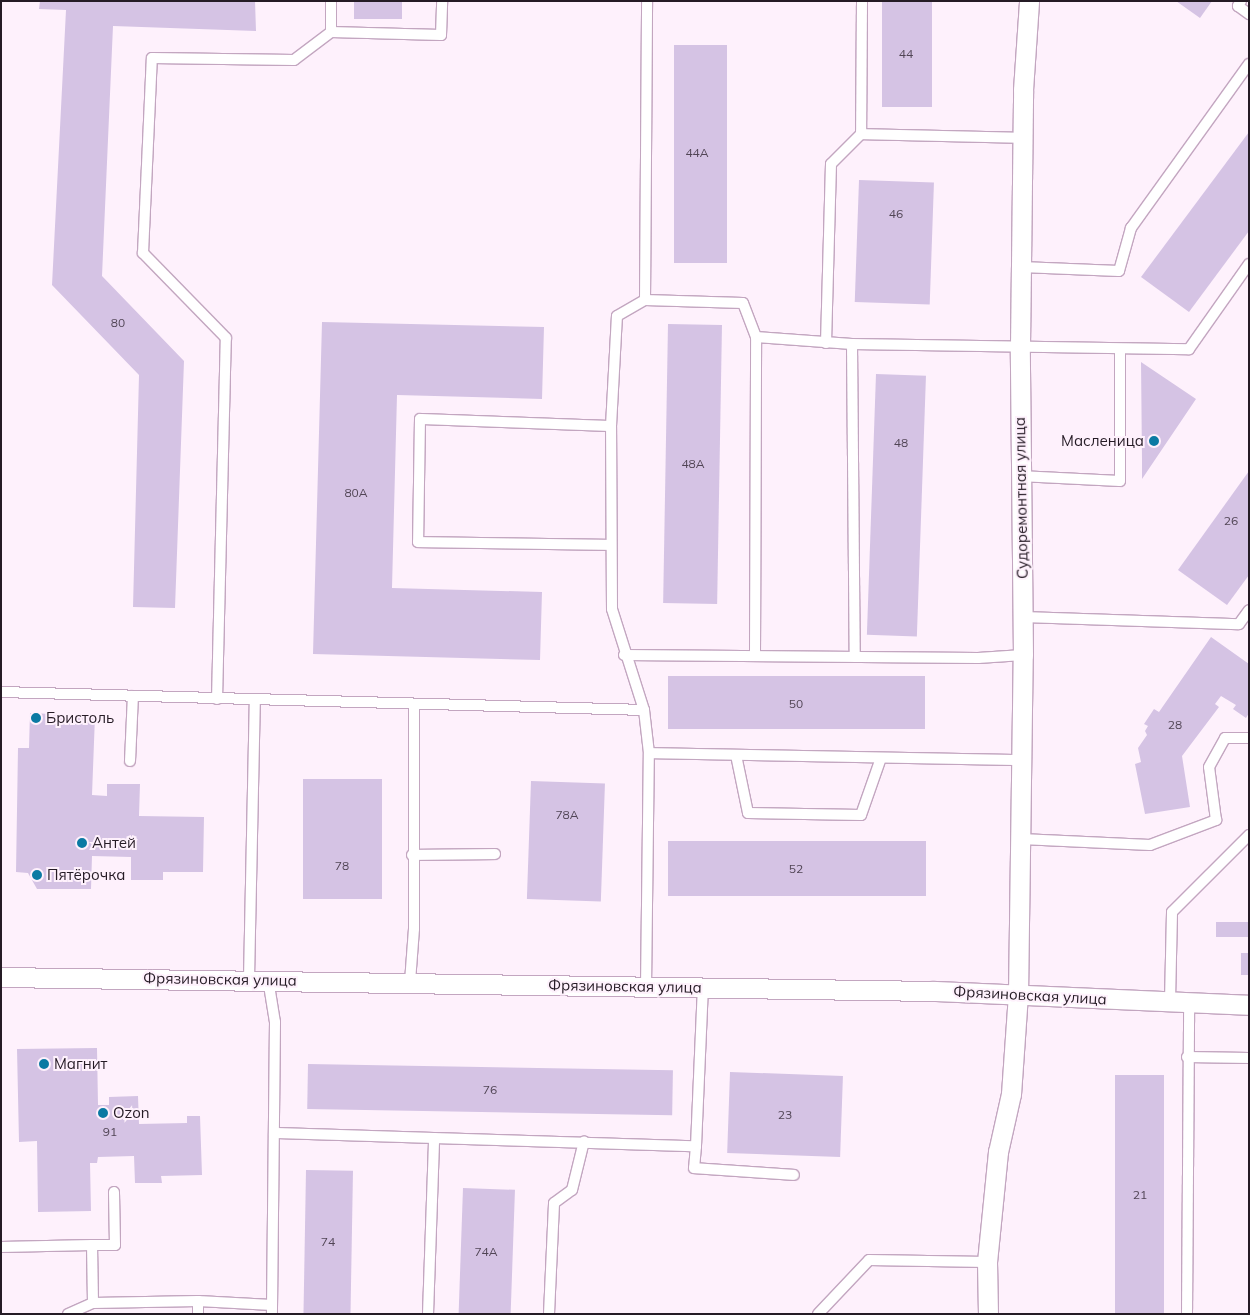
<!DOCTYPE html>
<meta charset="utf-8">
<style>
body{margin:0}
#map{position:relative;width:1250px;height:1315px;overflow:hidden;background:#fef1fc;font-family:Mulish,sans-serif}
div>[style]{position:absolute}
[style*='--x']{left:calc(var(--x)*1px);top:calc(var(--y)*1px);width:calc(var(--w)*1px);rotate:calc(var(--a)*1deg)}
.building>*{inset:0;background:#d5c3e4;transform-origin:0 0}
.roads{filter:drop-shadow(1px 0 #c3a6c0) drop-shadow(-1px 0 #c3a6c0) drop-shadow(0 1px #c3a6c0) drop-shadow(0 -1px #c3a6c0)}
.service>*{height:10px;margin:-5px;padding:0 5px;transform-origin:5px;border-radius:5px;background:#fff}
.minor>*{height:19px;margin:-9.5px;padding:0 9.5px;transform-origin:9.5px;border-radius:9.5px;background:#fff}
.dots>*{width:14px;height:14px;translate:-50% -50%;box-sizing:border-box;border:2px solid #fef1fc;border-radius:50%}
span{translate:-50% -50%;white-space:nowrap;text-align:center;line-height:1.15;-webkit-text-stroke:4px #fef1fc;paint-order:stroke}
.number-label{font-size:12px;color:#514555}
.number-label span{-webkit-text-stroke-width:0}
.poi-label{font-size:15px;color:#251b25}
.right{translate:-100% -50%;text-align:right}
.left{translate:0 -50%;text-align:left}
.street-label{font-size:15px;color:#251b25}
.frame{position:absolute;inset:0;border:2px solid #251b25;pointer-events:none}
</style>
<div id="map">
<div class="building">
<div style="clip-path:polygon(40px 1px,255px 1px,256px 31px,113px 26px,102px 276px,184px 361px,175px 608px,133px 607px,139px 375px,52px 285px,66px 10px,39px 9px)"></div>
<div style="left:354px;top:1px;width:48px;height:18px"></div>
<div style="left:882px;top:1px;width:50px;height:106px"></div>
<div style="clip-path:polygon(1176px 1px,1212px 1px,1200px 18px)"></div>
<div style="left:674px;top:45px;width:53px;height:218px"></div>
<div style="clip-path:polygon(1249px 132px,1249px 231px,1189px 312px,1141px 277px)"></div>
<div style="left:859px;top:180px;width:75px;height:122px;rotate:2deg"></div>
<div style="clip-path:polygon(322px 322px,544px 327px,542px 399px,397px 395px,392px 588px,542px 592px,540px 660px,313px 654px)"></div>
<div style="left:668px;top:324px;width:54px;height:279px;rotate:1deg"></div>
<div style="clip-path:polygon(1141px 362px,1196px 399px,1142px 479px,1142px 461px)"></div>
<div style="left:876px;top:374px;width:50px;height:261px;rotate:2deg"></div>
<div style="clip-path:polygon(1249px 471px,1249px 575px,1227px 605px,1178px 570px)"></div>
<div style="clip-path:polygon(1211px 637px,1249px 664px,1249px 713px,1246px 718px,1233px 709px,1236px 705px,1221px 696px,1215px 704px,1219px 707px,1182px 756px,1190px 807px,1145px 814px,1135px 764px,1141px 762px,1138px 748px,1147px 735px,1145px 731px,1148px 726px,1144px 724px,1154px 709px,1159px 712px)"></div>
<div style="left:668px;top:676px;width:257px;height:53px"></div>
<div style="clip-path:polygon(30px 713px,95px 716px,92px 795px,107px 796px,107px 784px,140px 784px,139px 816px,204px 817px,203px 872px,163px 872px,163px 880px,131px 880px,131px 857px,92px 856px,91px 889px,37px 889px,28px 873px,16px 872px,18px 748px,29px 748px)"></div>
<div style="left:303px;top:779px;width:79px;height:120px"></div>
<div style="left:531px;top:781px;width:74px;height:118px;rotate:2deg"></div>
<div style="left:668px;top:841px;width:258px;height:55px"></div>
<div style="left:1216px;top:922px;width:33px;height:15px"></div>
<div style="left:1241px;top:953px;width:8px;height:22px"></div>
<div style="clip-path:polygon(97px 1048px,98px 1105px,109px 1105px,109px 1097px,138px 1096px,139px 1124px,187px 1123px,187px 1116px,200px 1116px,202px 1175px,161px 1176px,162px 1183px,135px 1183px,134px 1156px,98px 1157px,97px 1163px,90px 1163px,91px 1211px,38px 1212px,37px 1141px,19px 1142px,17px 1049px)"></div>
<div style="left:308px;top:1064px;width:365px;height:45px;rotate:1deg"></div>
<div style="left:730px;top:1072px;width:113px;height:81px;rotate:2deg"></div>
<div style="left:1115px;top:1075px;width:49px;height:239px"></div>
<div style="left:306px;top:1170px;width:47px;height:144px;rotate:1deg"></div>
<div style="left:463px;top:1188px;width:52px;height:126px;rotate:2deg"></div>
</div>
<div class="roads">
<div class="service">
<div style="--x:331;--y:1;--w:31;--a:90"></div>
<div style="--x:862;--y:1;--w:133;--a:90.4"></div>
<div style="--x:861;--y:134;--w:163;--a:1.4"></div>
<div style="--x:1241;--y:1;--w:6;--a:121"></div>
<div style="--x:1238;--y:6;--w:14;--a:36"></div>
<div style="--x:1021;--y:267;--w:98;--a:2.3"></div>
<div style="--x:1119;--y:271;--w:45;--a:-74.4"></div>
<div style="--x:1131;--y:228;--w:202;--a:-54.3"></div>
<div style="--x:645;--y:300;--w:98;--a:1.8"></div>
<div style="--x:743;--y:303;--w:36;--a:69"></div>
<div style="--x:826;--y:343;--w:179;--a:-88.4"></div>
<div style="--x:831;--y:164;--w:42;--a:-45"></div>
<div style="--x:852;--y:344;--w:313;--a:89.5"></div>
<div style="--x:611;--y:426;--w:191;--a:-177.9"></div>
<div style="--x:420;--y:419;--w:123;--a:90.9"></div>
<div style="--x:418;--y:542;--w:193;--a:0.9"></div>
<div style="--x:1019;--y:476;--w:101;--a:2.8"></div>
<div style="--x:1120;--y:481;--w:132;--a:-90"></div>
<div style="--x:1023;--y:617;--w:216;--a:1.9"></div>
<div style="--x:1239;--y:624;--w:17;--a:-54"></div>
<div style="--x:624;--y:655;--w:354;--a:0.5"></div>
<div style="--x:978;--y:658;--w:45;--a:-3.8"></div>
<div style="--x:755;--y:656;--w:319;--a:-89.8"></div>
<div style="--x:756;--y:337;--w:96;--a:4.2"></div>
<div style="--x:852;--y:344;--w:337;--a:0.9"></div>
<div style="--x:1189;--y:349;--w:104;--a:-54.8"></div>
<div style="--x:1;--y:692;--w:643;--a:1.6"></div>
<div style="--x:644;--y:710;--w:106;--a:-107.6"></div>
<div style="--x:612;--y:609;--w:183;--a:-90.3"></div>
<div style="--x:611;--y:426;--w:110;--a:-86.9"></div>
<div style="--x:617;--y:316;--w:32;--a:-30"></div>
<div style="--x:645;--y:300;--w:299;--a:-89.6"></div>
<div style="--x:217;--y:699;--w:361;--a:-88.6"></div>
<div style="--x:226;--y:338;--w:119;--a:-134.3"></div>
<div style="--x:143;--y:253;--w:195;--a:-87.4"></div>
<div style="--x:152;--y:58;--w:142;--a:0.8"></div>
<div style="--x:294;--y:60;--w:46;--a:-37.1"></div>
<div style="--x:331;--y:32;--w:110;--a:1.6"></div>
<div style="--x:441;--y:35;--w:34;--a:-88"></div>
<div style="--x:644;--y:710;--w:43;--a:83.4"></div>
<div style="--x:736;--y:755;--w:59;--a:78.3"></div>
<div style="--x:748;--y:813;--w:113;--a:1"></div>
<div style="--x:861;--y:815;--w:60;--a:-70.7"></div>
<div style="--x:130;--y:761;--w:65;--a:-87.4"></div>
<div style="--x:1021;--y:839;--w:129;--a:2.7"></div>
<div style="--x:1150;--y:845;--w:71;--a:-20.7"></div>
<div style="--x:1216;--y:820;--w:53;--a:-97.5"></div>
<div style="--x:1209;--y:767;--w:33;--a:-61"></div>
<div style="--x:1225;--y:738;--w:24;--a:0"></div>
<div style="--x:412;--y:855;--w:83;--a:-0.7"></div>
<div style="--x:249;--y:979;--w:280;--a:-88.8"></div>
<div style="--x:268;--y:979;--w:44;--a:80.8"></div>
<div style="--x:275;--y:1022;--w:292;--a:90.6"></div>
<div style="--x:410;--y:982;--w:53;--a:-85.7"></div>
<div style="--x:414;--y:929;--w:225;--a:-90"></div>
<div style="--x:646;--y:987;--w:234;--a:-89.3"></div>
<div style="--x:649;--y:753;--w:374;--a:1.1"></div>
<div style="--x:1170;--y:1001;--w:89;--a:-88.7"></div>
<div style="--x:1172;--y:912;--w:109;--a:-45"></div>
<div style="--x:1187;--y:1057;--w:62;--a:0.9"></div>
<div style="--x:274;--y:1133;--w:422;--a:1.8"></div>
<div style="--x:696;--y:1146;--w:158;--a:-87.5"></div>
<div style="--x:696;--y:1146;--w:22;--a:95"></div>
<div style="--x:694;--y:1168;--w:100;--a:4"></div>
<div style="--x:92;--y:1245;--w:23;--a:0"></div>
<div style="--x:115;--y:1245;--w:53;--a:-91.1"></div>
<div style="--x:1;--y:1247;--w:91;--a:-1.3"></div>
<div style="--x:92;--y:1245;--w:58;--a:89"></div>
<div style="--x:93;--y:1303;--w:105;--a:-1.1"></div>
<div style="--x:68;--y:1314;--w:27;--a:-24"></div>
<div style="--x:198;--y:1314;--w:13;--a:-90"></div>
<div style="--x:198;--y:1301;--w:74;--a:3.1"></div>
<div style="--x:428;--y:1314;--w:176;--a:-88"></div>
<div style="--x:549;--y:1314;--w:111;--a:-87.4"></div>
<div style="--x:554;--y:1203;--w:22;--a:-36"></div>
<div style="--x:572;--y:1190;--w:50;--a:-76.2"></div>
<div style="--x:818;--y:1314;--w:74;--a:-46.6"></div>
<div style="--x:869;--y:1260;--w:118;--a:1"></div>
<div style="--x:1187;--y:1314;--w:312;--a:-89.6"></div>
</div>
<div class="minor">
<div style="--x:1;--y:977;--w:933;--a:0.86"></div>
<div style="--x:934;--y:991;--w:315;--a:2.5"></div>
<div style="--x:988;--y:1314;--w:52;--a:-91.1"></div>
<div style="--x:987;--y:1262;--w:111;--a:-84.3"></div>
<div style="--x:998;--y:1152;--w:59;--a:-77.4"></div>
<div style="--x:1011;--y:1094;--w:99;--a:-86"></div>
<div style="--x:1018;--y:995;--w:340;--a:-89.2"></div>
<div style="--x:1023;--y:655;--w:309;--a:-90.6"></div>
<div style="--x:1020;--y:346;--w:256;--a:-89.3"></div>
<div style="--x:1023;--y:90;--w:89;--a:-86.1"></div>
</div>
</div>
<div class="dots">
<div style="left:1154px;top:441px;background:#0b7aa3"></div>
<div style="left:36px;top:718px;background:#0b7aa3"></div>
<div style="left:82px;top:843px;background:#0b7aa3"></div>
<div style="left:37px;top:875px;background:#0b7aa3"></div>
<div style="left:44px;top:1064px;background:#0b7aa3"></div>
<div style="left:103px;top:1113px;background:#0b7aa3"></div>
</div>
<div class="number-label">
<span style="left:906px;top:54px">44</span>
<span style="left:697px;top:153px">44А</span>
<span style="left:896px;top:214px">46</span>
<span style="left:118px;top:323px">80</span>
<span style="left:901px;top:443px">48</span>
<span style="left:693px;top:464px">48А</span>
<span style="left:356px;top:493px">80А</span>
<span style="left:1231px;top:521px">26</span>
<span style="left:796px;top:704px">50</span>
<span style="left:1175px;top:725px">28</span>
<span style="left:567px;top:815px">78А</span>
<span style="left:342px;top:866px">78</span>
<span style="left:796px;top:869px">52</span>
<span style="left:490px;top:1090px">76</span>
<span style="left:785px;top:1115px">23</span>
<span style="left:110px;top:1132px">91</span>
<span style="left:1140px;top:1195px">21</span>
<span style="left:328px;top:1242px">74</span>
<span style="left:486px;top:1252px">74А</span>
</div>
<div class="poi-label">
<span class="right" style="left:1144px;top:441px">Масленица</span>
<span class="left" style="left:46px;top:718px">Бристоль</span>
<span class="left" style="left:92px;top:843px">Антей</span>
<span class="left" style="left:47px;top:875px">Пятёрочка</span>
<span class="left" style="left:54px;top:1064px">Магнит</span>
<span class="left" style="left:113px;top:1113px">Ozon</span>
</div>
<div class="street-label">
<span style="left:1021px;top:498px;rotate:-91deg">Судоремонтная улица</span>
<span style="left:220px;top:979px;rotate:1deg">Фрязиновская улица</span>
<span style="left:625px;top:986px;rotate:1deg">Фрязиновская улица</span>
<span style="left:1030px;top:995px;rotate:3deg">Фрязиновская улица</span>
</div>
<div class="frame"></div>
</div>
